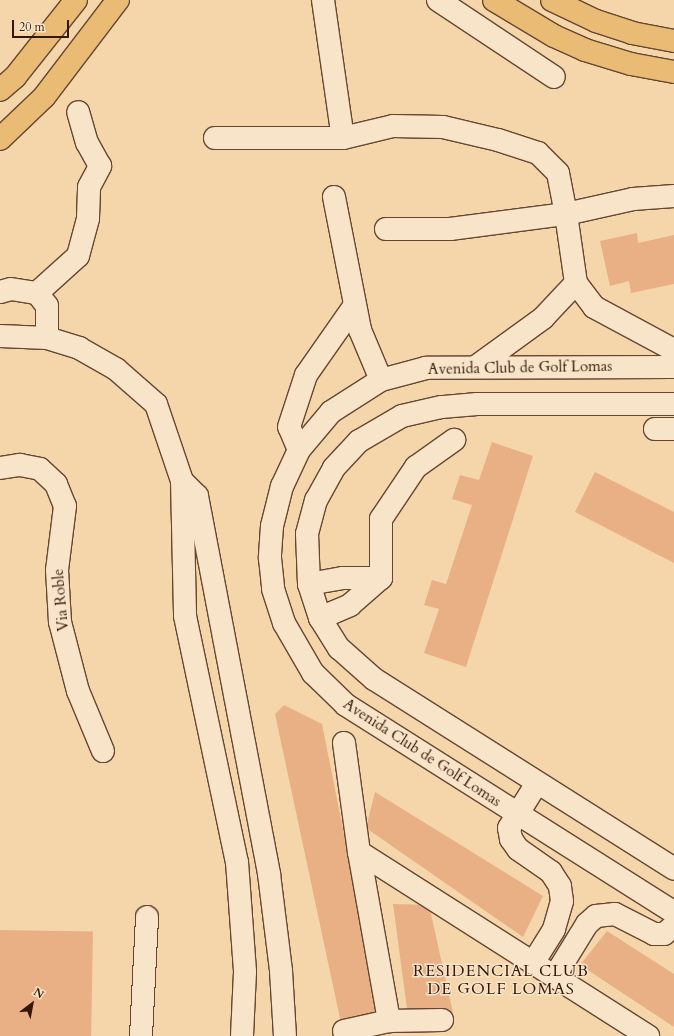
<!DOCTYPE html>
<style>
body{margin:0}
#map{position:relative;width:674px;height:1036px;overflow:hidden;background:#f5d6aa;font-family:Cardo,serif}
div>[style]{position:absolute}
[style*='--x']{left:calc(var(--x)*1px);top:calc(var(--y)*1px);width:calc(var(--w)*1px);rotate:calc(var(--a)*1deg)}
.building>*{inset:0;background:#e9b086;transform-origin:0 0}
.roads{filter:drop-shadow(1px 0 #644731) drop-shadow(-1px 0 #644731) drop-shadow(0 1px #644731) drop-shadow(0 -1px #644731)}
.minor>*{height:22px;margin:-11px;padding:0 11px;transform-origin:11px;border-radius:11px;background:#f8e4c8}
.major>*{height:22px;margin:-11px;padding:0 11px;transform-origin:11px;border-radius:11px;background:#eabb75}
span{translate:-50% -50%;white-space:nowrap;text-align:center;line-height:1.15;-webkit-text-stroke:3px #f8e4c8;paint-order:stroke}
.street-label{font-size:15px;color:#331709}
.neighbourhood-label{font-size:16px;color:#331709;letter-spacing:1px}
.north{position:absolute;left:12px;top:984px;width:40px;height:40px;-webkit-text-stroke:3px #f8e4c8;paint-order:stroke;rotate:32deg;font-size:11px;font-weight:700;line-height:16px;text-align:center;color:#331709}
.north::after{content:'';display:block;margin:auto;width:14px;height:18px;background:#331709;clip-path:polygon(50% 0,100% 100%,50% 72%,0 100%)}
.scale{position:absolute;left:12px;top:20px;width:57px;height:18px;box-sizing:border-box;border:2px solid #331709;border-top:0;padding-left:5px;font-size:12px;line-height:14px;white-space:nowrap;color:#331709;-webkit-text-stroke:3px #f8e4c8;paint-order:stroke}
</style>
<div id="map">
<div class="building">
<div style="clip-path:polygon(637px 233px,638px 243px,674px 235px,674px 284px,631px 293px,629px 281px,610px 286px,600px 241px)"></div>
<div style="clip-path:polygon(492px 442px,533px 456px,466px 667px,424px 653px,439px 609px,424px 605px,432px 580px,446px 584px,472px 505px,452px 499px,460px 475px,479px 480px)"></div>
<div style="clip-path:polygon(595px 472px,674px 512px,674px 563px,575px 512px)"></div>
<div style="clip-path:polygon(284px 705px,322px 724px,380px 1014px,341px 1023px,275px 714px)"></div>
<div style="clip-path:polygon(375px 792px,543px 896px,523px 937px,366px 828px)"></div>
<div style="clip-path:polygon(393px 904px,429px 905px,453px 1013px,407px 1009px)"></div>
<div style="left:0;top:930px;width:93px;height:106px;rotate:1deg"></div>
<div style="clip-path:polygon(607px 931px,674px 974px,674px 1027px,580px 965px)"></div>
</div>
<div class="roads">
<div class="minor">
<div style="--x:323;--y:0;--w:139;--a:81.8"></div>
<div style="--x:438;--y:0;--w:139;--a:33.6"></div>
<div style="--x:215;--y:138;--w:128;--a:0"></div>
<div style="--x:343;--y:138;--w:51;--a:-13.5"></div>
<div style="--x:393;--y:126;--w:50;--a:1.1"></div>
<div style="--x:443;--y:127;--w:57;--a:13.3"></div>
<div style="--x:498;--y:140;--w:42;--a:18"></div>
<div style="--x:538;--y:153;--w:28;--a:45"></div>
<div style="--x:558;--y:173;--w:42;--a:79"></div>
<div style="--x:566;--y:214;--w:70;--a:81.8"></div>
<div style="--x:576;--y:283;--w:30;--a:53"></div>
<div style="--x:594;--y:307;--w:91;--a:28.3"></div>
<div style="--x:334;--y:197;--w:136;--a:78.9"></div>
<div style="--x:360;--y:330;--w:54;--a:67.2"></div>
<div style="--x:386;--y:229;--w:64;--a:0"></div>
<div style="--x:450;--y:229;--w:117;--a:-7.4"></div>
<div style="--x:566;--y:214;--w:69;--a:-12.6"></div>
<div style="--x:633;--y:199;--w:41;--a:-4.2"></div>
<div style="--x:0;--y:292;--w:11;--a:-15"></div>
<div style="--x:11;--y:289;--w:26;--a:9"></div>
<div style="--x:37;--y:293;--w:16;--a:52"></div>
<div style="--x:47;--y:306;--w:32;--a:90"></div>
<div style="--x:37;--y:293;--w:55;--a:-42.1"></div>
<div style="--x:78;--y:256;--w:39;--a:-75"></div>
<div style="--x:88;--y:218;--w:31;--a:-88"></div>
<div style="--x:89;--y:187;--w:24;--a:-62"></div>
<div style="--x:100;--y:166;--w:26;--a:-119"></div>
<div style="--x:87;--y:143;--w:32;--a:-106"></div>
<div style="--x:0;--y:336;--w:47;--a:2.4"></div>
<div style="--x:47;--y:338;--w:34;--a:17"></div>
<div style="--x:79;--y:348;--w:43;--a:29.6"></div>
<div style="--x:116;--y:369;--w:53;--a:41.2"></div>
<div style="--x:156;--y:404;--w:81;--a:71.3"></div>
<div style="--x:182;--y:481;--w:135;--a:88.7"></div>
<div style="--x:185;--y:616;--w:251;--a:78.1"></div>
<div style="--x:237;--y:862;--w:110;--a:85.8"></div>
<div style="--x:245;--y:972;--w:64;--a:92.7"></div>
<div style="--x:477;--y:366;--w:82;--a:-36"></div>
<div style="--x:543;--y:318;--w:48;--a:-46.7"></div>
<div style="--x:674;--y:367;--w:248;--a:179.8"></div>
<div style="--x:426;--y:368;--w:47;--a:165.1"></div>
<div style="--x:381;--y:380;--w:59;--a:147.4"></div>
<div style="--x:331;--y:412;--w:50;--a:130.1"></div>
<div style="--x:299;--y:450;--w:40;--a:115"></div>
<div style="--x:282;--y:486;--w:41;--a:104"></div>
<div style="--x:272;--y:526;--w:32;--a:94"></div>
<div style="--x:270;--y:558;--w:31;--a:84"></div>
<div style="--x:273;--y:589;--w:36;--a:72"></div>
<div style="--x:284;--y:623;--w:58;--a:59.9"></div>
<div style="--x:313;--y:673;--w:46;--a:44.1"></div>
<div style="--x:346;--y:705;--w:388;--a:32.3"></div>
<div style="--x:674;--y:404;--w:197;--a:180"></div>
<div style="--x:477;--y:404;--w:36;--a:175"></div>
<div style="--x:441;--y:407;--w:40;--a:167"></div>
<div style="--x:402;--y:416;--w:50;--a:149.8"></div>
<div style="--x:359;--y:441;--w:37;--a:133"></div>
<div style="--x:334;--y:468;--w:37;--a:119"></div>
<div style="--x:316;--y:500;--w:35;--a:105"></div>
<div style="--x:307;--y:534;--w:50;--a:87.7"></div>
<div style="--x:309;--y:584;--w:36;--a:72"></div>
<div style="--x:320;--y:618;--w:36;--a:58"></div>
<div style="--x:339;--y:648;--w:47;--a:41.5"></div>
<div style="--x:374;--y:679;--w:355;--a:32.3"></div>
<div style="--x:655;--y:429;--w:19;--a:0"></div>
<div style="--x:299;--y:450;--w:25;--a:-113"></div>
<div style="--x:289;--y:427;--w:55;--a:-71.9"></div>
<div style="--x:306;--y:375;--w:85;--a:-55"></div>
<div style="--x:0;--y:468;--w:20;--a:-9"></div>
<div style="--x:20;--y:465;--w:20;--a:11"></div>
<div style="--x:40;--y:469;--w:22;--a:43"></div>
<div style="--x:56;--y:484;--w:24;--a:68"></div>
<div style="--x:65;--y:506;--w:64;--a:97.1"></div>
<div style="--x:57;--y:570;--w:52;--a:86.7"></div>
<div style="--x:60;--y:622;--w:71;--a:75.4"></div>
<div style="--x:78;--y:691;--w:65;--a:67.4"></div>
<div style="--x:182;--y:481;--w:21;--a:45"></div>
<div style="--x:197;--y:496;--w:385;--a:79.2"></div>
<div style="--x:269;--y:874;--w:98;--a:82.9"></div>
<div style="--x:281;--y:971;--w:65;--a:86.5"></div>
<div style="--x:309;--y:584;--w:35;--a:-10"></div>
<div style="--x:343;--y:578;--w:38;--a:0"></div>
<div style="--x:320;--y:618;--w:33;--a:-23"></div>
<div style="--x:350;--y:605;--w:41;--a:-41.1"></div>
<div style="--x:381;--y:578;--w:59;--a:-90"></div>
<div style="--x:381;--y:519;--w:63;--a:-56.1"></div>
<div style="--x:416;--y:467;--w:47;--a:-35.4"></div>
<div style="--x:344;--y:743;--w:110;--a:82.2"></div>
<div style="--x:359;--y:852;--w:343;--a:32.5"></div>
<div style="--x:359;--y:852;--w:172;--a:79.9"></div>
<div style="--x:533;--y:963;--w:40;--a:-58"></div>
<div style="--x:554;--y:929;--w:29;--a:-74"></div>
<div style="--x:562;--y:901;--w:15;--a:-98"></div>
<div style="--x:560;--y:886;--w:17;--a:-123"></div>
<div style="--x:551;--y:872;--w:40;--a:-145.1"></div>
<div style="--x:518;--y:849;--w:12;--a:-125"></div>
<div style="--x:511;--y:839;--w:11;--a:-100"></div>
<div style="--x:509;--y:828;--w:53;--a:-58.1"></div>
<div style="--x:555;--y:976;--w:61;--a:-58.4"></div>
<div style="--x:587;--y:924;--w:12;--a:-42"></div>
<div style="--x:596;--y:916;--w:19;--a:-6"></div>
<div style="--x:615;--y:914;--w:44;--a:27.1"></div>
<div style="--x:654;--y:934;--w:10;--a:0"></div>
<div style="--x:664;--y:934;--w:13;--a:-39"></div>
<div style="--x:344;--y:1031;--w:46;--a:-12.5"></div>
<div style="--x:389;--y:1021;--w:53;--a:-1.1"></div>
<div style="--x:141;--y:1036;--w:119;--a:-87.1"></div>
</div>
<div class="major">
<div style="--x:494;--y:0;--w:70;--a:31"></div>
<div style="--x:554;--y:36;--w:34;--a:24"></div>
<div style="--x:585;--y:50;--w:48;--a:16.9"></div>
<div style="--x:631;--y:64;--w:44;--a:10.5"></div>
<div style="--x:552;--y:0;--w:49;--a:25.5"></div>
<div style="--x:596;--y:21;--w:38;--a:18"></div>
<div style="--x:632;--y:33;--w:43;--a:10.8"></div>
<div style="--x:0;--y:90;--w:20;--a:-41"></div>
<div style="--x:15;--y:77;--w:98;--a:-51.6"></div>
<div style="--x:0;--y:139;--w:61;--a:-43.7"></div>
<div style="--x:44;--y:97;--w:122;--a:-52.7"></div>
</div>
</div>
<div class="street-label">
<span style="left:520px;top:368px;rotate:-1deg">Avenida Club de Golf Lomas</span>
<span style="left:61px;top:600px;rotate:-95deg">Via Roble</span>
<span style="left:422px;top:753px;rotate:33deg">Avenida Club de Golf Lomas</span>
</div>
<div class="neighbourhood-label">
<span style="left:501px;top:980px">RESIDENCIAL CLUB<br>DE GOLF LOMAS</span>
</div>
<div class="north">N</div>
<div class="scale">20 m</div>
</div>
